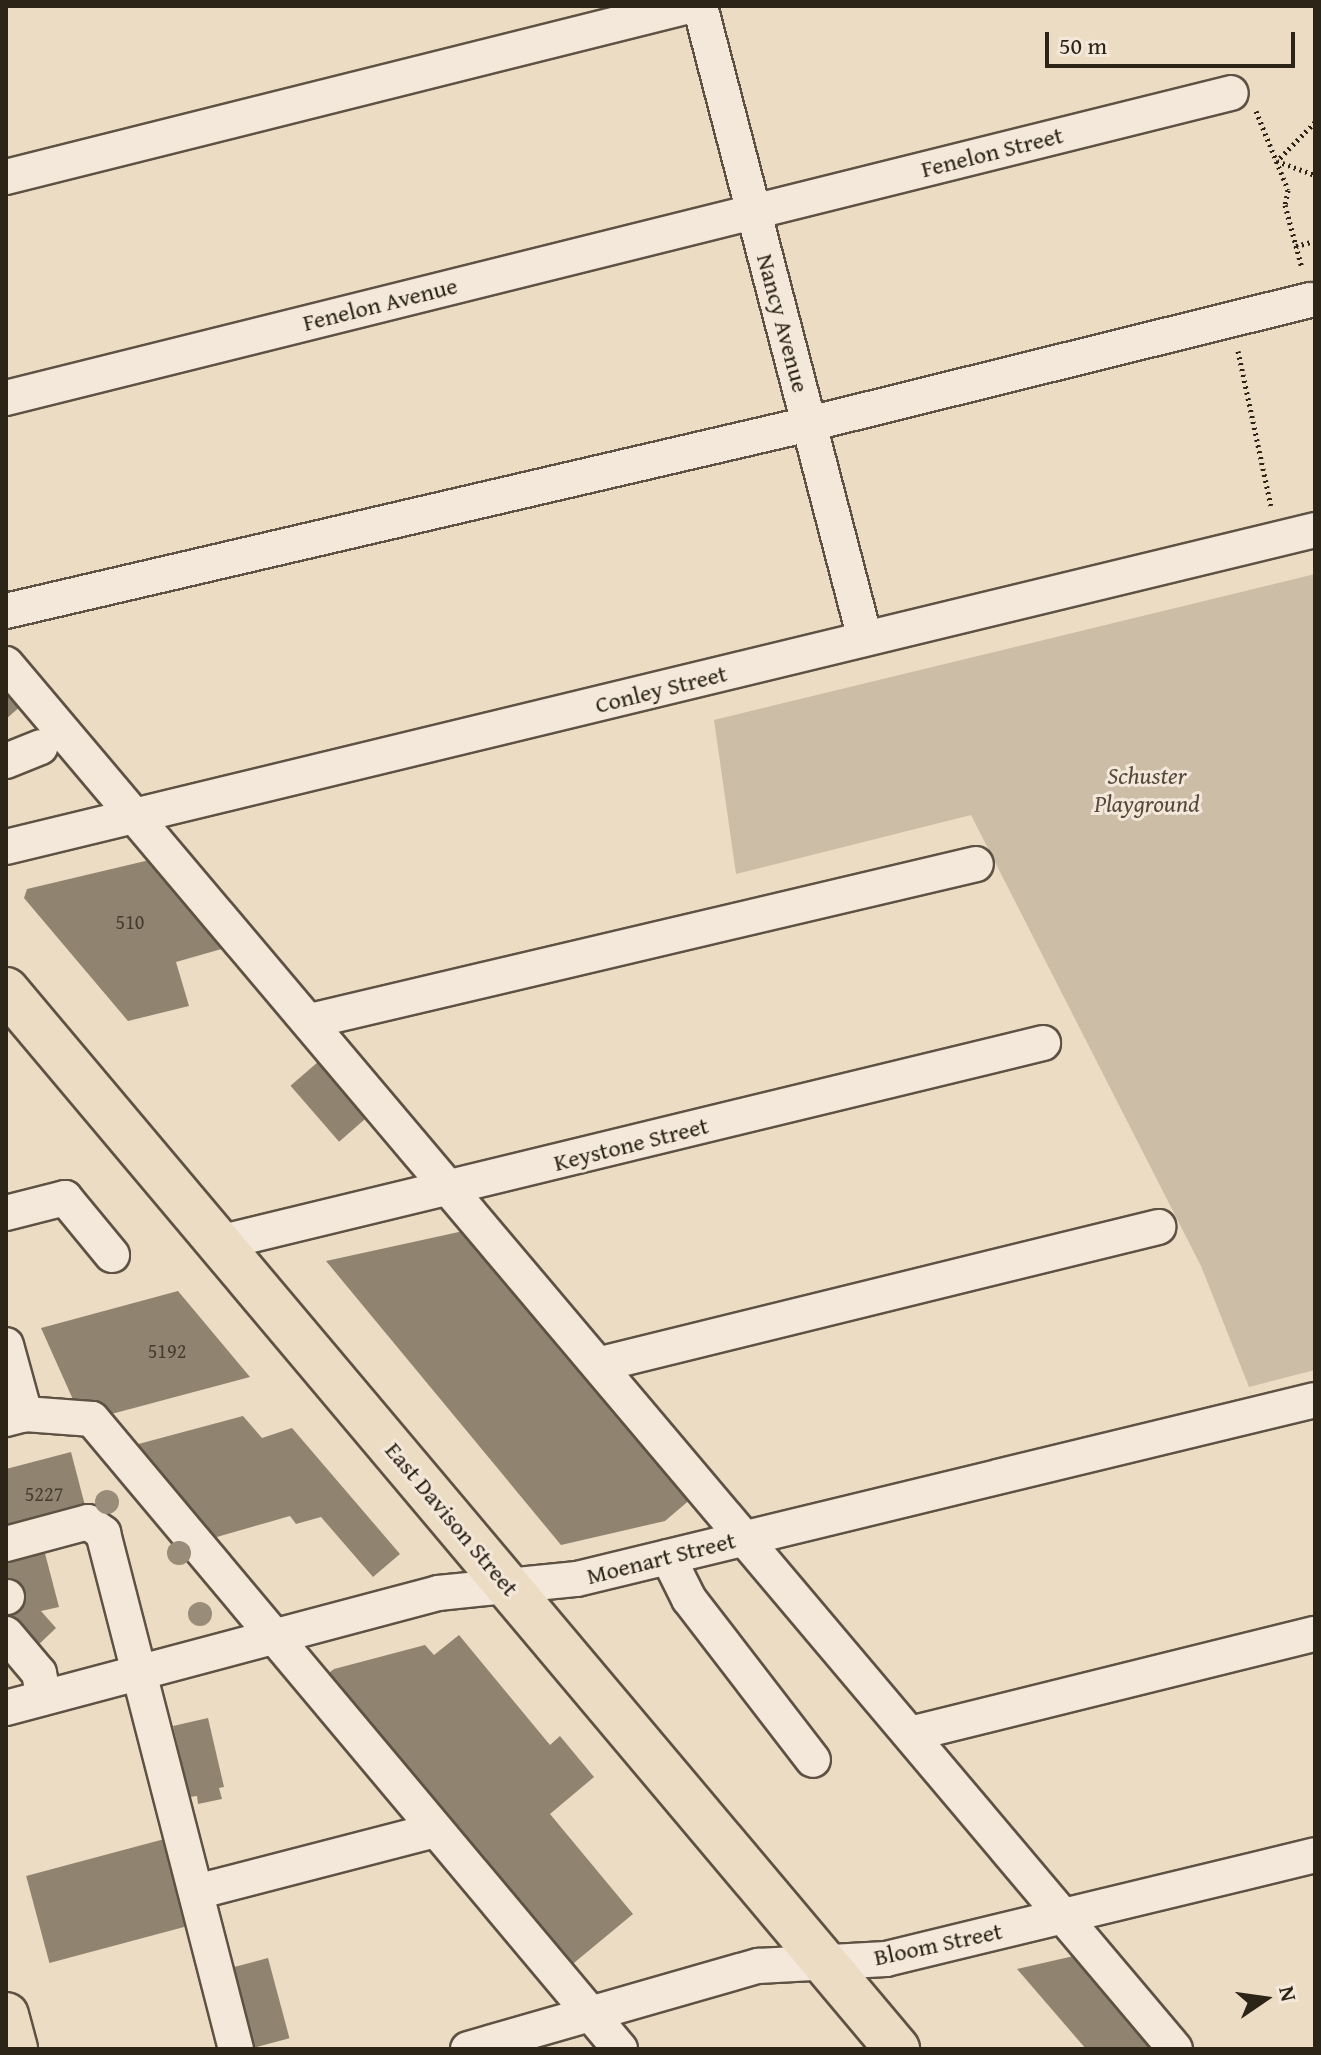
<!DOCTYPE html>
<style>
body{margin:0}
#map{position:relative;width:1321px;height:2055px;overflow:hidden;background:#ecdcc4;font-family:"Gentium Book Plus",serif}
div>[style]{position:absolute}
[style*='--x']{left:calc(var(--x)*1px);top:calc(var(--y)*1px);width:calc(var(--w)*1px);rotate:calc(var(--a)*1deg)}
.green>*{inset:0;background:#ccbda7}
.building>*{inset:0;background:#908471;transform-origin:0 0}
.path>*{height:5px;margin-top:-2.5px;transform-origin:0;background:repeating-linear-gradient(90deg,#2d2418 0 2px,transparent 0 6px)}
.roads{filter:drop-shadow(2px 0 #5d5243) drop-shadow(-2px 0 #5d5243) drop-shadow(0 2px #5d5243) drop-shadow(0 -2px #5d5243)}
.minor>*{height:34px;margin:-17px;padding:0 17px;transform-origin:17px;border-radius:17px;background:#f3e8d9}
.major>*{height:44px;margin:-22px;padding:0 22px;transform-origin:22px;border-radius:22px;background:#ecdcc4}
.trees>*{width:24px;height:24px;margin:-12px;border-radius:50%;background:#998c79}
span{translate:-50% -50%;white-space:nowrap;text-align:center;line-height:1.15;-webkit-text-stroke:6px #f3e8d9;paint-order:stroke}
.number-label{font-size:20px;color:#463c2e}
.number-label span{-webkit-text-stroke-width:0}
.street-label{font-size:24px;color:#2d2418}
.park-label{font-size:24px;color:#554a3c;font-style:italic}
.frame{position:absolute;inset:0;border:8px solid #2d2418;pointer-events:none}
.north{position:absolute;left:1225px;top:1959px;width:80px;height:80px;-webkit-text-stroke:6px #f3e8d9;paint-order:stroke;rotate:77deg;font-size:22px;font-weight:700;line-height:32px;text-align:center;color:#2d2418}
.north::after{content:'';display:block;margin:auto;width:28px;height:36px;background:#2d2418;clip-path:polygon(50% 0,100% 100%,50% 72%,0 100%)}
.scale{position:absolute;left:1045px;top:32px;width:250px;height:36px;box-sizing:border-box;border:4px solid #2d2418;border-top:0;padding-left:10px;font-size:24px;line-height:28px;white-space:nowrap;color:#2d2418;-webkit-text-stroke:6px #f3e8d9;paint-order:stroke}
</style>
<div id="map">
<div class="green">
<div style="clip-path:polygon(1315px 574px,1315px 1370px,1249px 1387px,1201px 1266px,971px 815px,736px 874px,714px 720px)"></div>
</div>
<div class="building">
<div style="clip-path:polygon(6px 672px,29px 699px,6px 719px)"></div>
<div style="clip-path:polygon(158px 858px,239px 944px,176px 962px,189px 1006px,128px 1021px,24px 898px,27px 889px)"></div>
<div style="left:326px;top:1055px;width:74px;height:47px;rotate:49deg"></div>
<div style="clip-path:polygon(468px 1230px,692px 1498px,665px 1521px,561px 1545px,326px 1261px)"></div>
<div style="clip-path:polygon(178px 1291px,250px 1377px,104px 1416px,89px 1401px,75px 1404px,41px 1328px)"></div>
<div style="clip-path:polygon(243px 1416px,262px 1438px,292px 1428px,400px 1554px,373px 1577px,321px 1517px,296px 1524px,290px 1516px,203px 1541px,131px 1446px)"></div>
<div style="clip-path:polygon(71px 1452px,88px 1517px,6px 1538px,6px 1469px)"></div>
<div style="clip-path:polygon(41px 1538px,59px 1607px,41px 1611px,56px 1628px,35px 1648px,15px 1626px,6px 1594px,6px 1548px)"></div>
<div style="clip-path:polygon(459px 1635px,550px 1745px,560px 1736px,594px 1777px,550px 1814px,633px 1914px,563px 1972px,321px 1679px,334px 1669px,425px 1645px,434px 1655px)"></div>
<div style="clip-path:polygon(208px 1718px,224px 1787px,219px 1788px,222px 1799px,198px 1804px,197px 1796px,190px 1797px,173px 1726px)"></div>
<div style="left:172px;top:1837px;width:90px;height:151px;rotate:75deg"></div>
<div style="clip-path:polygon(1078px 1955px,1162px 2049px,1086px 2049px,1017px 1969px)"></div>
<div style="left:268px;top:1958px;width:83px;height:36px;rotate:75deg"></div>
</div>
<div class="path">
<div style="--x:1256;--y:111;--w:85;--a:67.9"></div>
<div style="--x:1288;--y:190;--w:15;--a:101"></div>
<div style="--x:1285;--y:205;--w:65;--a:74.9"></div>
<div style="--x:1315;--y:122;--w:54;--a:134.3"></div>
<div style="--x:1277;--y:161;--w:40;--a:20.2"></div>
<div style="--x:1296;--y:246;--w:20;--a:-15"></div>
<div style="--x:1238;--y:351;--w:158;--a:78"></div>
</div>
<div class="roads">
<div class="minor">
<div style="--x:700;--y:6;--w:654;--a:75.39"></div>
<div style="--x:6;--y:177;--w:704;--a:-14.06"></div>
<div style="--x:6;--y:398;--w:1262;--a:-13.98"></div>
<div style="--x:6;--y:611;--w:824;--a:-13.11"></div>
<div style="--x:809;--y:424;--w:516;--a:-13.9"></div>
<div style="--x:6;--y:664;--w:1812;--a:49.83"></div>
<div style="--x:6;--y:761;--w:37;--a:-22"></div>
<div style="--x:6;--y:847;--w:1347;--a:-13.61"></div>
<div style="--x:310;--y:1021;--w:684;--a:-13.26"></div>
<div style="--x:6;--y:1213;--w:61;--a:-14.3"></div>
<div style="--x:65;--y:1198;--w:74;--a:50.5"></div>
<div style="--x:219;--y:1243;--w:848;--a:-13.64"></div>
<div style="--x:6;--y:1345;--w:72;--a:74.6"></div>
<div style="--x:25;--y:1414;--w:20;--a:165"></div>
<div style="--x:601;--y:1364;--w:574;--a:-13.82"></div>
<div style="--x:25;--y:1414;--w:67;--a:4.3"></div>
<div style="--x:92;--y:1419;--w:822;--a:50.03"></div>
<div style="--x:6;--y:1544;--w:85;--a:-15"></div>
<div style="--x:88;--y:1522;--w:19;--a:36"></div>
<div style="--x:103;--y:1533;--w:533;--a:75.55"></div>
<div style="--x:668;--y:1557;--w:47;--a:63.4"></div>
<div style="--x:689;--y:1599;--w:203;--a:52.4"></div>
<div style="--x:6;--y:1597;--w:1;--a:0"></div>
<div style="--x:6;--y:1634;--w:51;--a:49.8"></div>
<div style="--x:39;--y:1673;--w:25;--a:79"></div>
<div style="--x:6;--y:1708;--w:447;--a:-14.9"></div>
<div style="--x:438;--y:1593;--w:140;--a:-5.8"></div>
<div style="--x:577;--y:1579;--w:759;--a:-13.63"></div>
<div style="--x:910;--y:1734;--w:417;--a:-13.9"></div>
<div style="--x:196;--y:1892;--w:247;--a:-14.5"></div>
<div style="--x:468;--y:2049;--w:302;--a:-16"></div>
<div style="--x:758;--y:1966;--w:128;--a:-3.1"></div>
<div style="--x:886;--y:1959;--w:441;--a:-13.6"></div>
</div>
<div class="major">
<div style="--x:6;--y:990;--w:1384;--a:49.92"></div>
<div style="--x:6;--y:2015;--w:35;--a:75"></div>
</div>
</div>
<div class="trees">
<div style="left:107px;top:1502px"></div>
<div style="left:179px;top:1553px"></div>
<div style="left:200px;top:1614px"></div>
</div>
<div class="number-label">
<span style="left:130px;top:921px">510</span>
<span style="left:167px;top:1350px">5192</span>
<span style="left:44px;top:1493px">5227</span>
</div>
<div class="street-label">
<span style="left:992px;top:152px;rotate:-14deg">Fenelon Street</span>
<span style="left:380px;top:304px;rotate:-14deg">Fenelon Avenue</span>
<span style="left:783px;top:323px;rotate:75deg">Nancy Avenue</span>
<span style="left:661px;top:689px;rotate:-14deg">Conley Street</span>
<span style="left:631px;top:1144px;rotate:-14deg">Keystone Street</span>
<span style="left:452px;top:1519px;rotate:50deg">East Davison Street</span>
<span style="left:661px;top:1558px;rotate:-14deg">Moenart Street</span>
<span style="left:938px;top:1944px;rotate:-12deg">Bloom Street</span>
</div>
<div class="park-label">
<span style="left:1147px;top:790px">Schuster<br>Playground</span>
</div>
<div class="frame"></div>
<div class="north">N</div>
<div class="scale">50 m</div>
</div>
